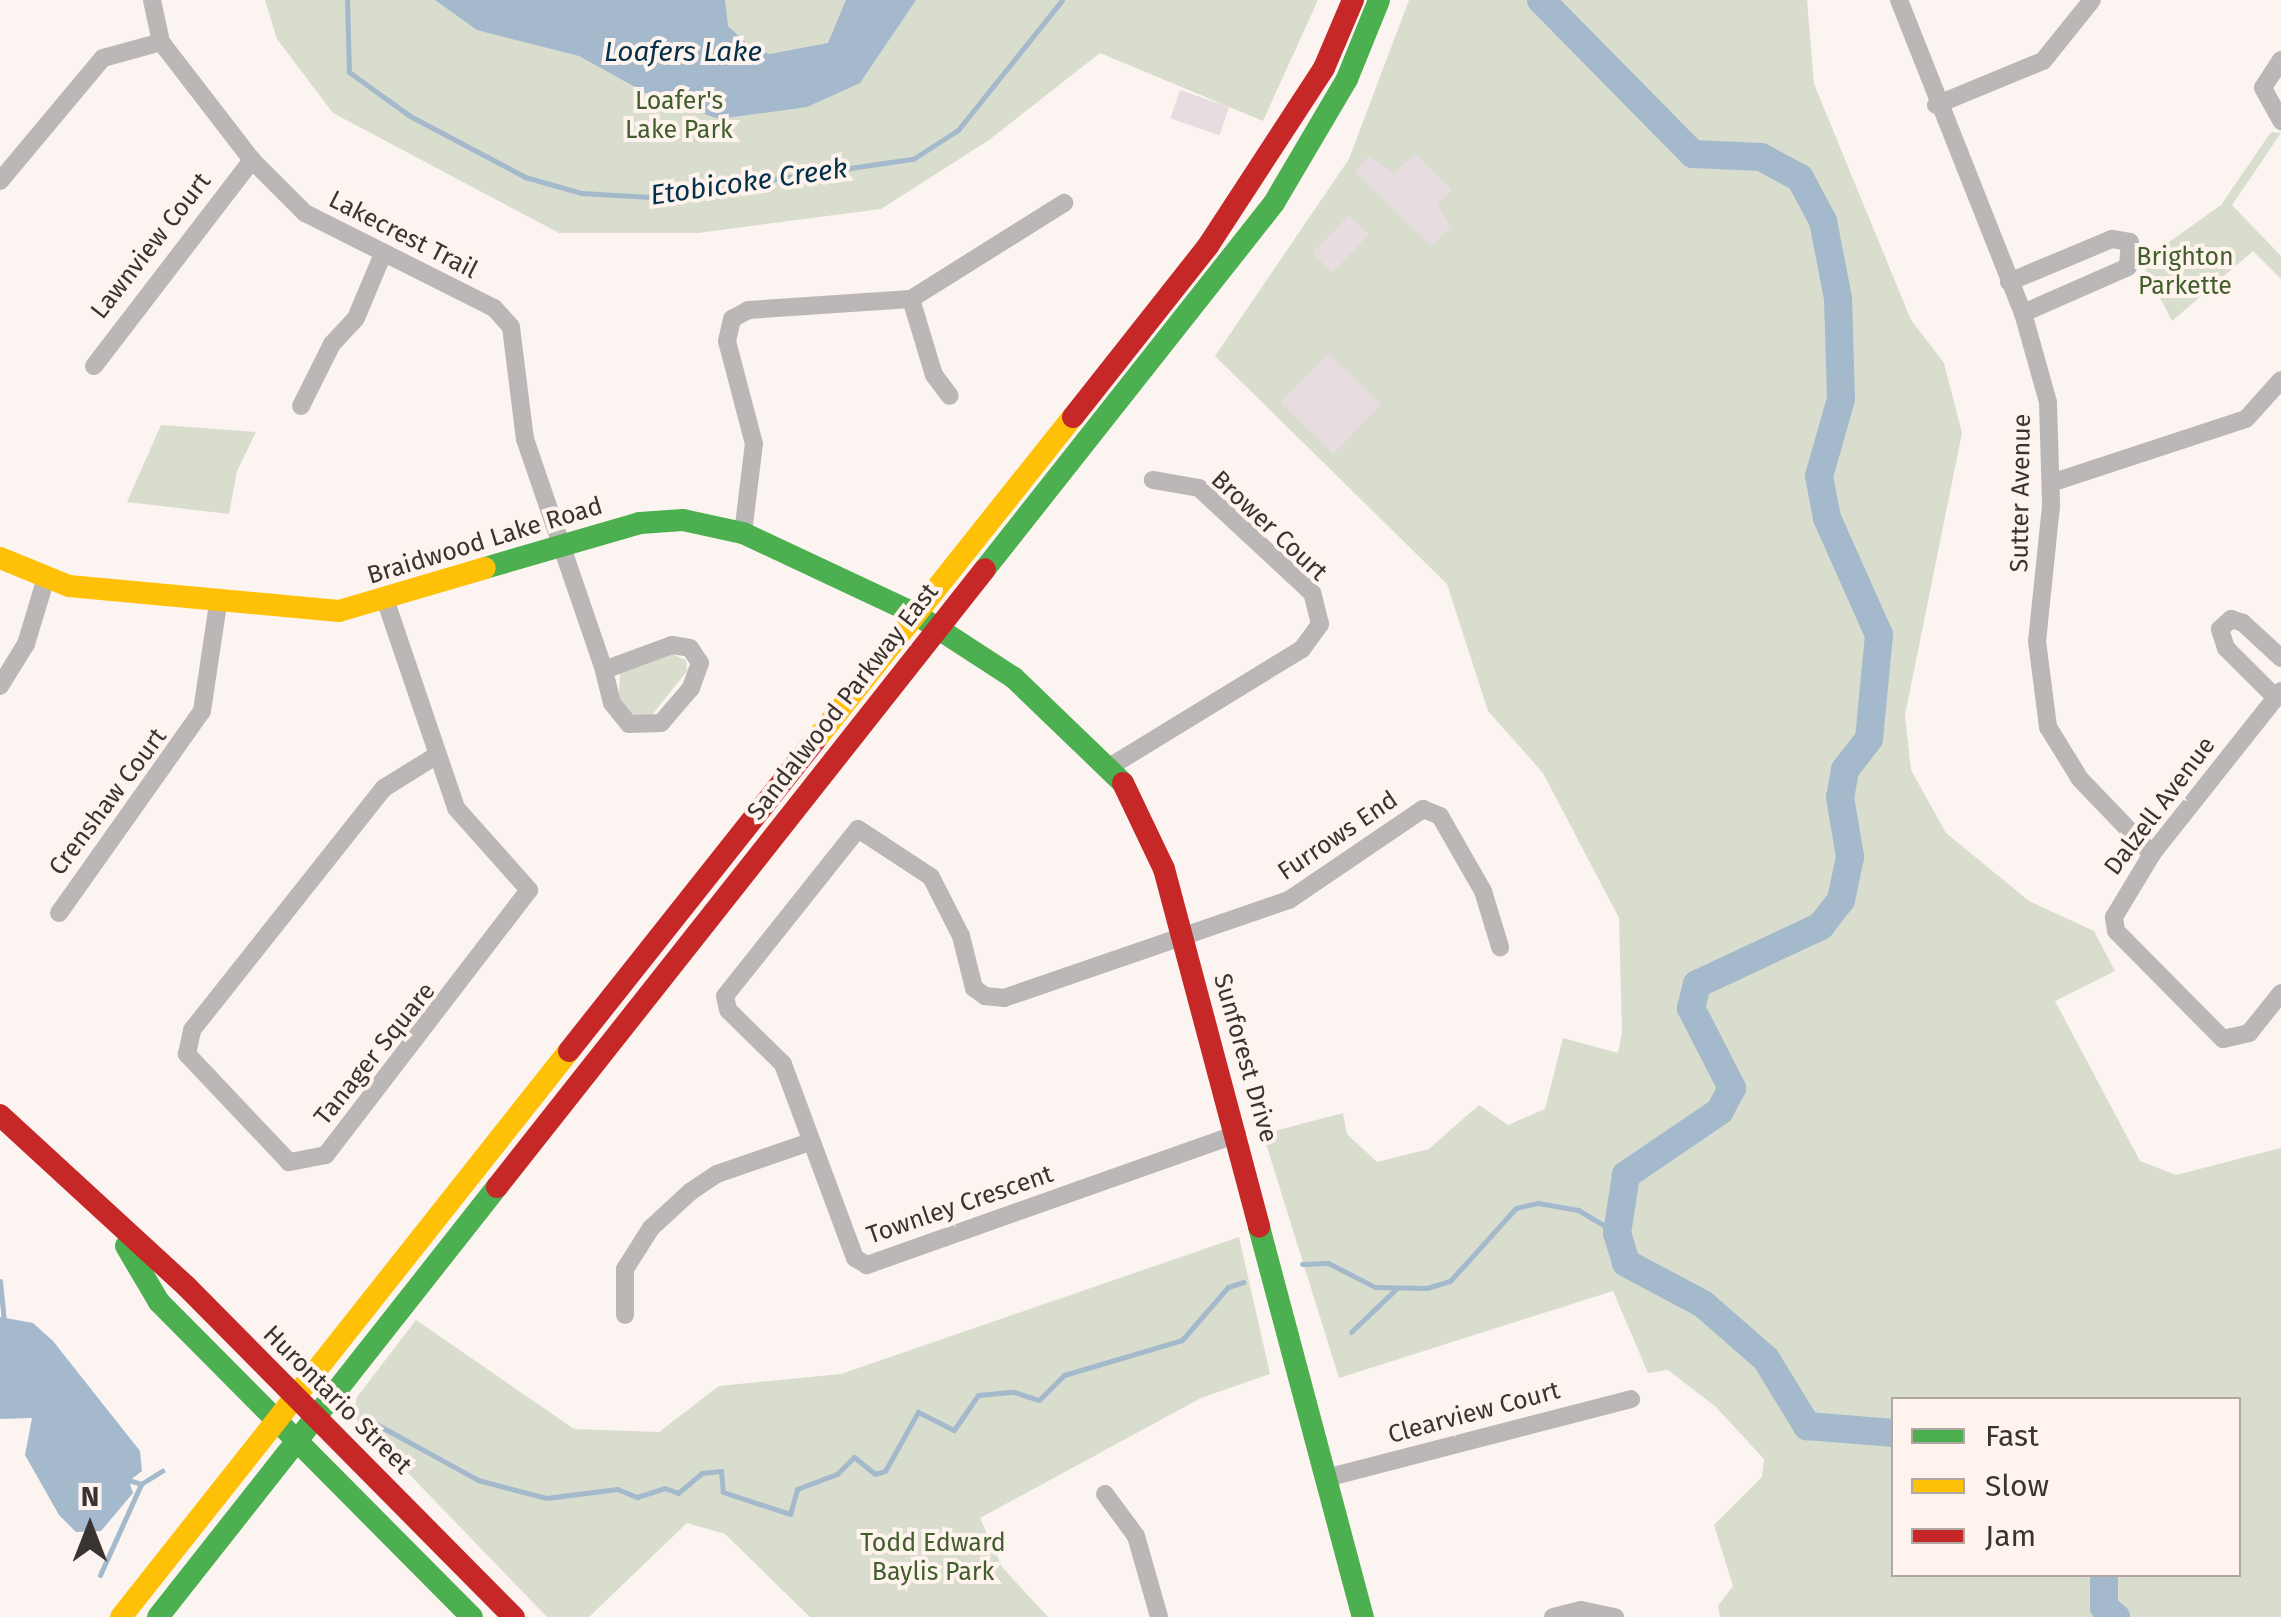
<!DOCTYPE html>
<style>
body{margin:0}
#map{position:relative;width:2281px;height:1617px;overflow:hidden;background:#fbf4f1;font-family:"Fira Sans",sans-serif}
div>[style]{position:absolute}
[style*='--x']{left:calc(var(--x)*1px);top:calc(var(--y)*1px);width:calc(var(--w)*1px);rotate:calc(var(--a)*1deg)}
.green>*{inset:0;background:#d8ddce}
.water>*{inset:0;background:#a4b9cb}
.stream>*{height:5px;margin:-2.5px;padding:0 2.5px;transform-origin:2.5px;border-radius:2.5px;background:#a4b9cb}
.river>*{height:28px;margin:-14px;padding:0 14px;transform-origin:14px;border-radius:14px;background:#a4b9cb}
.building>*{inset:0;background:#e7dcdf;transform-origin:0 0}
.street>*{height:18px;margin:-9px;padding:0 9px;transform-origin:9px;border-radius:9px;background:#bab7b6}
.fast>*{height:22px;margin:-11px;padding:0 11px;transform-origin:11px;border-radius:11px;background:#4caf50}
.slow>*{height:22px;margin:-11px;padding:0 11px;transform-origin:11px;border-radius:11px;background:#ffc107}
.jam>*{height:22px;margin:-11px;padding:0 11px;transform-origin:11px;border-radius:11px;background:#c62828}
span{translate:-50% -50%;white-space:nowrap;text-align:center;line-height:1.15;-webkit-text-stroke:8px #fff3ed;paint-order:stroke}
.park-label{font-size:25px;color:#415f2c}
.street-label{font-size:25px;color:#393431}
.water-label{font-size:28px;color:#03304b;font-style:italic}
.legend{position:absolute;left:1891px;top:1397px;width:350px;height:180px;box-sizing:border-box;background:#fff3ed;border:2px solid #b0a7a2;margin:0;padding:12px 18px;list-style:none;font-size:30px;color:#393431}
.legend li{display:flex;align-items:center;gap:20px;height:50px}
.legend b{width:50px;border:2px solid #b0a7a2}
.north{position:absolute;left:40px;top:1477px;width:100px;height:100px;-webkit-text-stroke:8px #fff3ed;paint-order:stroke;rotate:0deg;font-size:28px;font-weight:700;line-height:40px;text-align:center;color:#393431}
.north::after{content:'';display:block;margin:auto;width:35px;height:45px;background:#393431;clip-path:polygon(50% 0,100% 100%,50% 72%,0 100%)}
</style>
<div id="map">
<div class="green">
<div style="clip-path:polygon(265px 0,1318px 0,1263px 121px,1100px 53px,989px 140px,881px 209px,698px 233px,559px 233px,333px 113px,277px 39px)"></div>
<div style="clip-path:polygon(evenodd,1409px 0,1807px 0,1814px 84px,1911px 320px,1944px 363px,1962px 433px,1905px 715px,1911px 770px,1946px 833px,2029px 901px,2094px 931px,2115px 971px,2055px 1001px,2140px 1161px,2176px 1175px,2281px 1148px,2281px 1617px,1720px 1617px,1718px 1606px,1733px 1586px,1714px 1525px,1762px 1477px,1764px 1459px,1716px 1407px,1668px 1370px,1648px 1373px,1613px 1291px,1339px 1378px,1263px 1134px,1343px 1113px,1347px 1134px,1377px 1162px,1429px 1149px,1479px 1105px,1508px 1125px,1545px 1109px,1563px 1038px,1618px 1053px,1622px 1033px,1619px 918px,1543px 773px,1488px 711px,1447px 584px,1215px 356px,1349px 159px,1409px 0,1894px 1400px,2238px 1400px,2238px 1574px,1894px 1574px,1894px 1400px)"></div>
<div style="clip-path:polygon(2271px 132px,2281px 133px,2232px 205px,2281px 256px,2281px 279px,2253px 251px,2172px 321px,2145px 269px,2148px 257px,2221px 205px)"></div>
<div style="clip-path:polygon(161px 425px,256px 432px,237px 471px,229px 514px,127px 502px)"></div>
<div style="clip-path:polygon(672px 654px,686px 660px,687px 671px,652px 715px,634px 716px,619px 697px,620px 673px)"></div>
<div style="clip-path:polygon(1239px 1237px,1270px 1374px,1201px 1398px,980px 1518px,1002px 1567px,1048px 1617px,810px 1617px,725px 1534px,687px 1523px,589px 1617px,547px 1617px,353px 1416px,357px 1397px,416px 1320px,574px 1429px,659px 1432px,719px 1386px,841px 1374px)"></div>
</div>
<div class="water">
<div style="clip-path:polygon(435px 0,725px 0,728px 26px,754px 50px,770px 54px,828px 43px,846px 0,916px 0,860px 83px,807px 107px,719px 119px,646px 93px,579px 56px,477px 30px)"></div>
<div style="clip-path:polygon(0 1317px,33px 1323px,53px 1341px,140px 1451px,142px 1471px,129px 1481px,133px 1493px,101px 1531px,76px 1532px,59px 1515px,25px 1455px,32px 1418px,0 1419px)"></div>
</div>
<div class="stream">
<div style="--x:347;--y:0;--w:72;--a:88.4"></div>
<div style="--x:349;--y:72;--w:75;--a:35.8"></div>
<div style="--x:410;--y:116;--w:130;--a:27.9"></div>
<div style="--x:525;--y:177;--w:58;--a:15.9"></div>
<div style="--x:581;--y:193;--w:70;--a:3.3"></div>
<div style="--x:651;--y:197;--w:265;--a:-8.3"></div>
<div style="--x:913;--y:159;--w:54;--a:-32.8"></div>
<div style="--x:958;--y:130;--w:166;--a:-51.3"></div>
<div style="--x:1302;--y:1264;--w:26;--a:-2"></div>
<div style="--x:1328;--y:1263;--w:53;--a:27.1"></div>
<div style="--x:1375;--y:1287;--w:52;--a:1.1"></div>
<div style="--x:1427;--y:1288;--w:24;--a:-17"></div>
<div style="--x:1450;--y:1281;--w:98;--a:-47.9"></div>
<div style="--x:1516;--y:1208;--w:23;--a:-13"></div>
<div style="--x:1538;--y:1203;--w:41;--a:9.9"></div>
<div style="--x:1578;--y:1210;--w:45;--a:30.5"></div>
<div style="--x:0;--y:1281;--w:41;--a:84.4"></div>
<div style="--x:1351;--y:1332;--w:62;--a:-43.7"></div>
<div style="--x:378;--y:1425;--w:114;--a:28.8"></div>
<div style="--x:478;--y:1480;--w:70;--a:14.8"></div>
<div style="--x:546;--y:1498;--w:72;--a:-7.2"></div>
<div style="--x:617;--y:1489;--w:22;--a:22"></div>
<div style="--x:637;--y:1497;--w:29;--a:-18"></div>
<div style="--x:665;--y:1488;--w:14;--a:21"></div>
<div style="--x:678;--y:1493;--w:31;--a:-40"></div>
<div style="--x:702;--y:1473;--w:19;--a:-6"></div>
<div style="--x:721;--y:1471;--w:21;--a:85"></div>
<div style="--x:723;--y:1492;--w:71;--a:18.2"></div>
<div style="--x:790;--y:1514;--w:26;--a:-74"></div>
<div style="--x:797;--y:1489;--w:43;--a:-20.6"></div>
<div style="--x:837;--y:1474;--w:24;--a:-45"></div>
<div style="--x:854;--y:1457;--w:27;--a:39"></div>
<div style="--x:875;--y:1474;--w:10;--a:-17"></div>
<div style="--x:885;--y:1471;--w:68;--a:-60.8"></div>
<div style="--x:918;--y:1412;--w:40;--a:26.6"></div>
<div style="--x:954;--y:1430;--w:42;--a:-55.6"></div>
<div style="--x:978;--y:1395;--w:36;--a:-5"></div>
<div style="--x:1014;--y:1392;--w:26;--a:18"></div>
<div style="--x:1039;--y:1400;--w:35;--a:-45"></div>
<div style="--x:1064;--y:1375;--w:123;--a:-16.5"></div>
<div style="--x:1182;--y:1340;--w:70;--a:-49"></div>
<div style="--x:1228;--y:1287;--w:16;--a:-18"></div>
<div style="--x:125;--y:1479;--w:17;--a:17"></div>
<div style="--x:141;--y:1484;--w:25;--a:-32"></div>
<div style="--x:100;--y:1575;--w:100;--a:-65.7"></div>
</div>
<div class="river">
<div style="--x:1541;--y:0;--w:216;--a:45.4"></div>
<div style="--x:1693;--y:154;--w:68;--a:2.5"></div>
<div style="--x:1761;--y:157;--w:44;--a:28.3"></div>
<div style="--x:1800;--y:178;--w:49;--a:61.9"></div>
<div style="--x:1823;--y:221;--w:78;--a:79"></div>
<div style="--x:1838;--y:298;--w:101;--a:88.3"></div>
<div style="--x:1841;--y:399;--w:80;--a:105.9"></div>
<div style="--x:1819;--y:476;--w:43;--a:79.2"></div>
<div style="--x:1827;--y:518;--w:128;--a:66"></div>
<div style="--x:1879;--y:635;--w:104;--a:95.5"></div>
<div style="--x:1869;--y:739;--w:39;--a:128"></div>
<div style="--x:1845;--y:770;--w:27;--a:100"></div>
<div style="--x:1840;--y:797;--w:61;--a:80.5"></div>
<div style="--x:1850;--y:857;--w:44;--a:101.8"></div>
<div style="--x:1841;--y:900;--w:33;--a:128"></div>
<div style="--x:1821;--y:926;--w:137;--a:154.9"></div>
<div style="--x:1697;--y:984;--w:25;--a:104"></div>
<div style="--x:1691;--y:1008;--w:90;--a:62.9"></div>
<div style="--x:1732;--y:1088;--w:26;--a:118"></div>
<div style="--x:1720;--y:1111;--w:114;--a:145.8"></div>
<div style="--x:1626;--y:1175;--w:59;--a:98.8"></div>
<div style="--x:1617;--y:1233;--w:31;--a:73"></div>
<div style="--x:1626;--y:1263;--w:87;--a:28"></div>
<div style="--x:1703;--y:1304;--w:84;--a:41.1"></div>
<div style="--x:1766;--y:1359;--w:79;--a:58.5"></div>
<div style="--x:1807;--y:1426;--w:87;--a:4.6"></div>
<div style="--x:2104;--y:1574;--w:33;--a:90"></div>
<div style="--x:2104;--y:1607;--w:16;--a:40"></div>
</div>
<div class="building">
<div style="left:1180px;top:90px;width:52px;height:30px;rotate:19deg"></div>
<div style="clip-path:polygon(1415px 154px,1452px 190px,1438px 204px,1450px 227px,1431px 246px,1355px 171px,1369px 156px,1394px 173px)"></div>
<div style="left:1349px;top:215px;width:28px;height:53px;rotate:44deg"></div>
<div style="left:1328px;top:353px;width:74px;height:69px;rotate:44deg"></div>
</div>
<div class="street">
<div style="--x:152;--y:0;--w:43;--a:77.9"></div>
<div style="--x:161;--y:42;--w:149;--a:52.4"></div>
<div style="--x:252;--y:160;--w:75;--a:45"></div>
<div style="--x:305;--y:213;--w:212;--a:26.7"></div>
<div style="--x:494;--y:308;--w:25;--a:48"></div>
<div style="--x:511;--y:327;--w:113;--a:82.9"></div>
<div style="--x:525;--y:439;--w:244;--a:71.1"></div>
<div style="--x:1899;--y:0;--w:337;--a:68.4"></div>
<div style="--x:2023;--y:313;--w:92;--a:74.3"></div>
<div style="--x:2048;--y:402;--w:104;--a:88.3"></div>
<div style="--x:2051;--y:506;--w:136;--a:95.9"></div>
<div style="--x:2037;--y:641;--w:87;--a:82.7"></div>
<div style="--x:2048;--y:727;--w:61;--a:58.4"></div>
<div style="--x:2080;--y:779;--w:104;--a:46.2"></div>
<div style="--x:2281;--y:60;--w:33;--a:123"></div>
<div style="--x:2263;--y:88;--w:38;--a:61"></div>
<div style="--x:1936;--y:105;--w:116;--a:-22.4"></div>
<div style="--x:2043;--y:61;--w:78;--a:-51.2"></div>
<div style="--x:0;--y:181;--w:160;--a:-50.1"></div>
<div style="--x:103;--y:58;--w:60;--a:-15.4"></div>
<div style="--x:2009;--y:282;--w:112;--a:-22.7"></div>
<div style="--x:2112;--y:239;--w:18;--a:9"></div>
<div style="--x:2130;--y:242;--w:25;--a:95"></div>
<div style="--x:2128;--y:267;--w:115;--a:156.3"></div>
<div style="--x:911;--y:299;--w:79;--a:73.2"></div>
<div style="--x:934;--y:375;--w:26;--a:53"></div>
<div style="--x:94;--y:366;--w:260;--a:-52.5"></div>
<div style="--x:301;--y:406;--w:69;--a:-63.4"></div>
<div style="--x:332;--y:344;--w:35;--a:-47"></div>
<div style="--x:356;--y:318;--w:67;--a:-67.2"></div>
<div style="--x:2051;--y:483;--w:205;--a:-18.2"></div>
<div style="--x:2246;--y:419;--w:52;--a:-48.1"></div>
<div style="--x:743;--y:533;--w:90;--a:-83"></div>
<div style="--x:754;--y:444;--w:106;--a:-104.7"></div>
<div style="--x:727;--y:341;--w:23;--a:-77"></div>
<div style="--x:732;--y:319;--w:18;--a:-29"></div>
<div style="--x:748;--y:310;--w:163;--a:-3.9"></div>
<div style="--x:911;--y:299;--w:181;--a:-32.1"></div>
<div style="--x:386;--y:602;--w:218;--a:71.2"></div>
<div style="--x:456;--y:808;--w:110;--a:48.3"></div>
<div style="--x:529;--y:890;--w:334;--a:127.5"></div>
<div style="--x:326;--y:1155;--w:38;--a:169"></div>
<div style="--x:289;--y:1162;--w:149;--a:-133.4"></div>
<div style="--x:187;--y:1054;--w:25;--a:-78"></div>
<div style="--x:192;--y:1030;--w:309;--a:-51.6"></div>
<div style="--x:384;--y:788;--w:59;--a:-31.8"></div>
<div style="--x:672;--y:645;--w:18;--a:9"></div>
<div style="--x:690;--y:648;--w:18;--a:56"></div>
<div style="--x:700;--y:663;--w:27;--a:110"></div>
<div style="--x:691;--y:688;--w:46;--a:130.6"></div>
<div style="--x:661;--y:723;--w:32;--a:178"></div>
<div style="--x:629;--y:724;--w:27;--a:-129"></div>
<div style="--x:612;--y:703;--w:34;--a:-104"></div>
<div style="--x:604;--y:670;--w:72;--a:-20.2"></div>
<div style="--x:0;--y:686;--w:49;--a:-58.2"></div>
<div style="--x:26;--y:644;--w:66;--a:-73.2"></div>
<div style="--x:2281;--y:691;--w:208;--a:128.4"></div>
<div style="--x:2152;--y:854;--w:74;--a:121.1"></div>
<div style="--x:2114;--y:917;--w:14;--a:82"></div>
<div style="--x:2116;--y:931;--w:152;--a:45.3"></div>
<div style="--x:2223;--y:1039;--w:27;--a:-13"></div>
<div style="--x:2249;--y:1033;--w:51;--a:-51.3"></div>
<div style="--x:2276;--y:698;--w:71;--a:-135"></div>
<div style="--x:2226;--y:648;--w:20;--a:-108"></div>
<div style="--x:2220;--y:629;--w:15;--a:-42"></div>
<div style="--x:2231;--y:619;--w:13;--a:18"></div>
<div style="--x:2243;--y:623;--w:52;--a:42.6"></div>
<div style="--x:1111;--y:766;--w:224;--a:-31.5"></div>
<div style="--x:1302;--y:649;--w:31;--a:-54"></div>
<div style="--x:1320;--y:624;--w:32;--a:-104"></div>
<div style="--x:1312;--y:593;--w:154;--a:-137.1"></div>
<div style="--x:1199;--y:488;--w:47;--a:-170.1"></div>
<div style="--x:59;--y:913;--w:247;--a:-54.7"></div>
<div style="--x:202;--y:711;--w:108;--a:-81.5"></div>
<div style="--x:1237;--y:1134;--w:393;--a:160.5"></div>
<div style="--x:867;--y:1265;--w:14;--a:-150"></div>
<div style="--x:855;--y:1258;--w:207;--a:-110.4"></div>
<div style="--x:783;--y:1064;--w:77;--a:-135.5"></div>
<div style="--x:728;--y:1010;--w:14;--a:-102"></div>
<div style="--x:725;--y:996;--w:213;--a:-51.5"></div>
<div style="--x:858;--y:829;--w:87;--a:33.3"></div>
<div style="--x:931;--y:877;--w:66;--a:63"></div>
<div style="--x:961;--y:936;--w:54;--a:76"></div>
<div style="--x:974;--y:988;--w:14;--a:36"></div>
<div style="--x:985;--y:996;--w:19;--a:6"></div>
<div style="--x:1004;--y:998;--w:301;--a:-19"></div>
<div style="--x:1289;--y:900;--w:162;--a:-34.2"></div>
<div style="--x:1423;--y:809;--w:18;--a:22"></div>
<div style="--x:1440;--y:816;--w:86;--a:60.2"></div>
<div style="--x:1483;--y:891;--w:59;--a:73.1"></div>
<div style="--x:625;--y:1315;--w:46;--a:-90"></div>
<div style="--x:625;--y:1269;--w:49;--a:-57.6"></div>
<div style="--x:651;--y:1228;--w:53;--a:-42.7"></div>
<div style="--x:690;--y:1192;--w:32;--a:-34"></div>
<div style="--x:717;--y:1174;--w:98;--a:-19"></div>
<div style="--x:1330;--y:1477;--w:311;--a:-14.5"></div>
<div style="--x:1105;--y:1494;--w:52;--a:53.6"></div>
<div style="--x:1136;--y:1536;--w:84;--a:74.1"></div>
<div style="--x:1553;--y:1617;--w:29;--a:-14"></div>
<div style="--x:1581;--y:1610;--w:35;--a:12"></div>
</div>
<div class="fast">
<div style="--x:485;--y:568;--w:161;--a:-16.2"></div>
<div style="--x:640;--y:523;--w:43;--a:-4"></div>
<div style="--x:683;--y:520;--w:61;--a:12.2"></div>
<div style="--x:743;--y:533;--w:189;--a:25.1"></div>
<div style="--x:914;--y:613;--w:119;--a:33"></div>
<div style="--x:1014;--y:678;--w:151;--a:43.9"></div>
<div style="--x:985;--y:569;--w:466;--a:-51.7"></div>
<div style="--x:1274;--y:203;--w:144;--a:-59.5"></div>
<div style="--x:1347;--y:79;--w:85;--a:-67.9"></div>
<div style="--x:1259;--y:1227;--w:404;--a:75.1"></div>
<div style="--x:126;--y:1246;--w:65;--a:59.5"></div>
<div style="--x:159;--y:1302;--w:444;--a:45.2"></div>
<div style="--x:158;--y:1617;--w:548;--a:-51.75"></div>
</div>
<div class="slow">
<div style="--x:0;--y:558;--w:74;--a:22.1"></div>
<div style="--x:69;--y:586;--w:271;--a:5.3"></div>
<div style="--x:339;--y:611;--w:152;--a:-16.4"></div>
<div style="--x:815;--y:741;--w:414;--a:-51.5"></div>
<div style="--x:121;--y:1617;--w:722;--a:-51.64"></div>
</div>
<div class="jam">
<div style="--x:1073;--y:417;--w:218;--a:-51.7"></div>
<div style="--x:1208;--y:246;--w:212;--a:-56.9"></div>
<div style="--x:1324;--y:68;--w:74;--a:-66.9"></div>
<div style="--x:1123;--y:783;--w:95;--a:64.5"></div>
<div style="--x:1164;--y:869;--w:370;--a:75.1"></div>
<div style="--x:569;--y:1051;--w:396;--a:-51.6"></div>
<div style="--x:0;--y:1115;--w:254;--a:42.6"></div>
<div style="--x:187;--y:1287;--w:465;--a:45.3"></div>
<div style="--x:497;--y:1187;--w:787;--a:-51.7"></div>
</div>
<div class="park-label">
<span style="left:679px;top:116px">Loafer's<br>Lake Park</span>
<span style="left:2185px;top:272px">Brighton<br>Parkette</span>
<span style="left:933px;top:1558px">Todd Edward<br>Baylis Park</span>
</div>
<div class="street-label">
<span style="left:403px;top:235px;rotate:27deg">Lakecrest Trail</span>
<span style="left:151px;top:246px;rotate:-52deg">Lawnview Court</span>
<span style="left:2021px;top:493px;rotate:-89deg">Sutter Avenue</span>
<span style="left:1269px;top:526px;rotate:43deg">Brower Court</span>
<span style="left:485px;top:541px;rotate:-17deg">Braidwood Lake Road</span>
<span style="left:843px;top:702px;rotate:-52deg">Sandalwood Parkway East</span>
<span style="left:108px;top:802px;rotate:-53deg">Crenshaw Court</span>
<span style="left:2160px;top:806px;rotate:-53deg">Dalzell Avenue</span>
<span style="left:1338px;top:836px;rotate:-34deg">Furrows End</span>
<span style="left:375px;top:1054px;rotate:-51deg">Tanager Square</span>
<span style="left:1245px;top:1058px;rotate:74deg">Sunforest Drive</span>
<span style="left:960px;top:1205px;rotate:-19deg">Townley Crescent</span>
<span style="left:337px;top:1400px;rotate:45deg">Hurontario Street</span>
<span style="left:1474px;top:1413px;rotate:-15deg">Clearview Court</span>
</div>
<div class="water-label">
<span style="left:683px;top:52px">Loafers Lake</span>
<span style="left:749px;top:182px;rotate:-8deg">Etobicoke Creek</span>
</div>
<ul class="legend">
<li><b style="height:12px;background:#4caf50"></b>Fast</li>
<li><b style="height:12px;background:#ffc107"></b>Slow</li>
<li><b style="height:12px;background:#c62828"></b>Jam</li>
</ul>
<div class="north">N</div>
</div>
